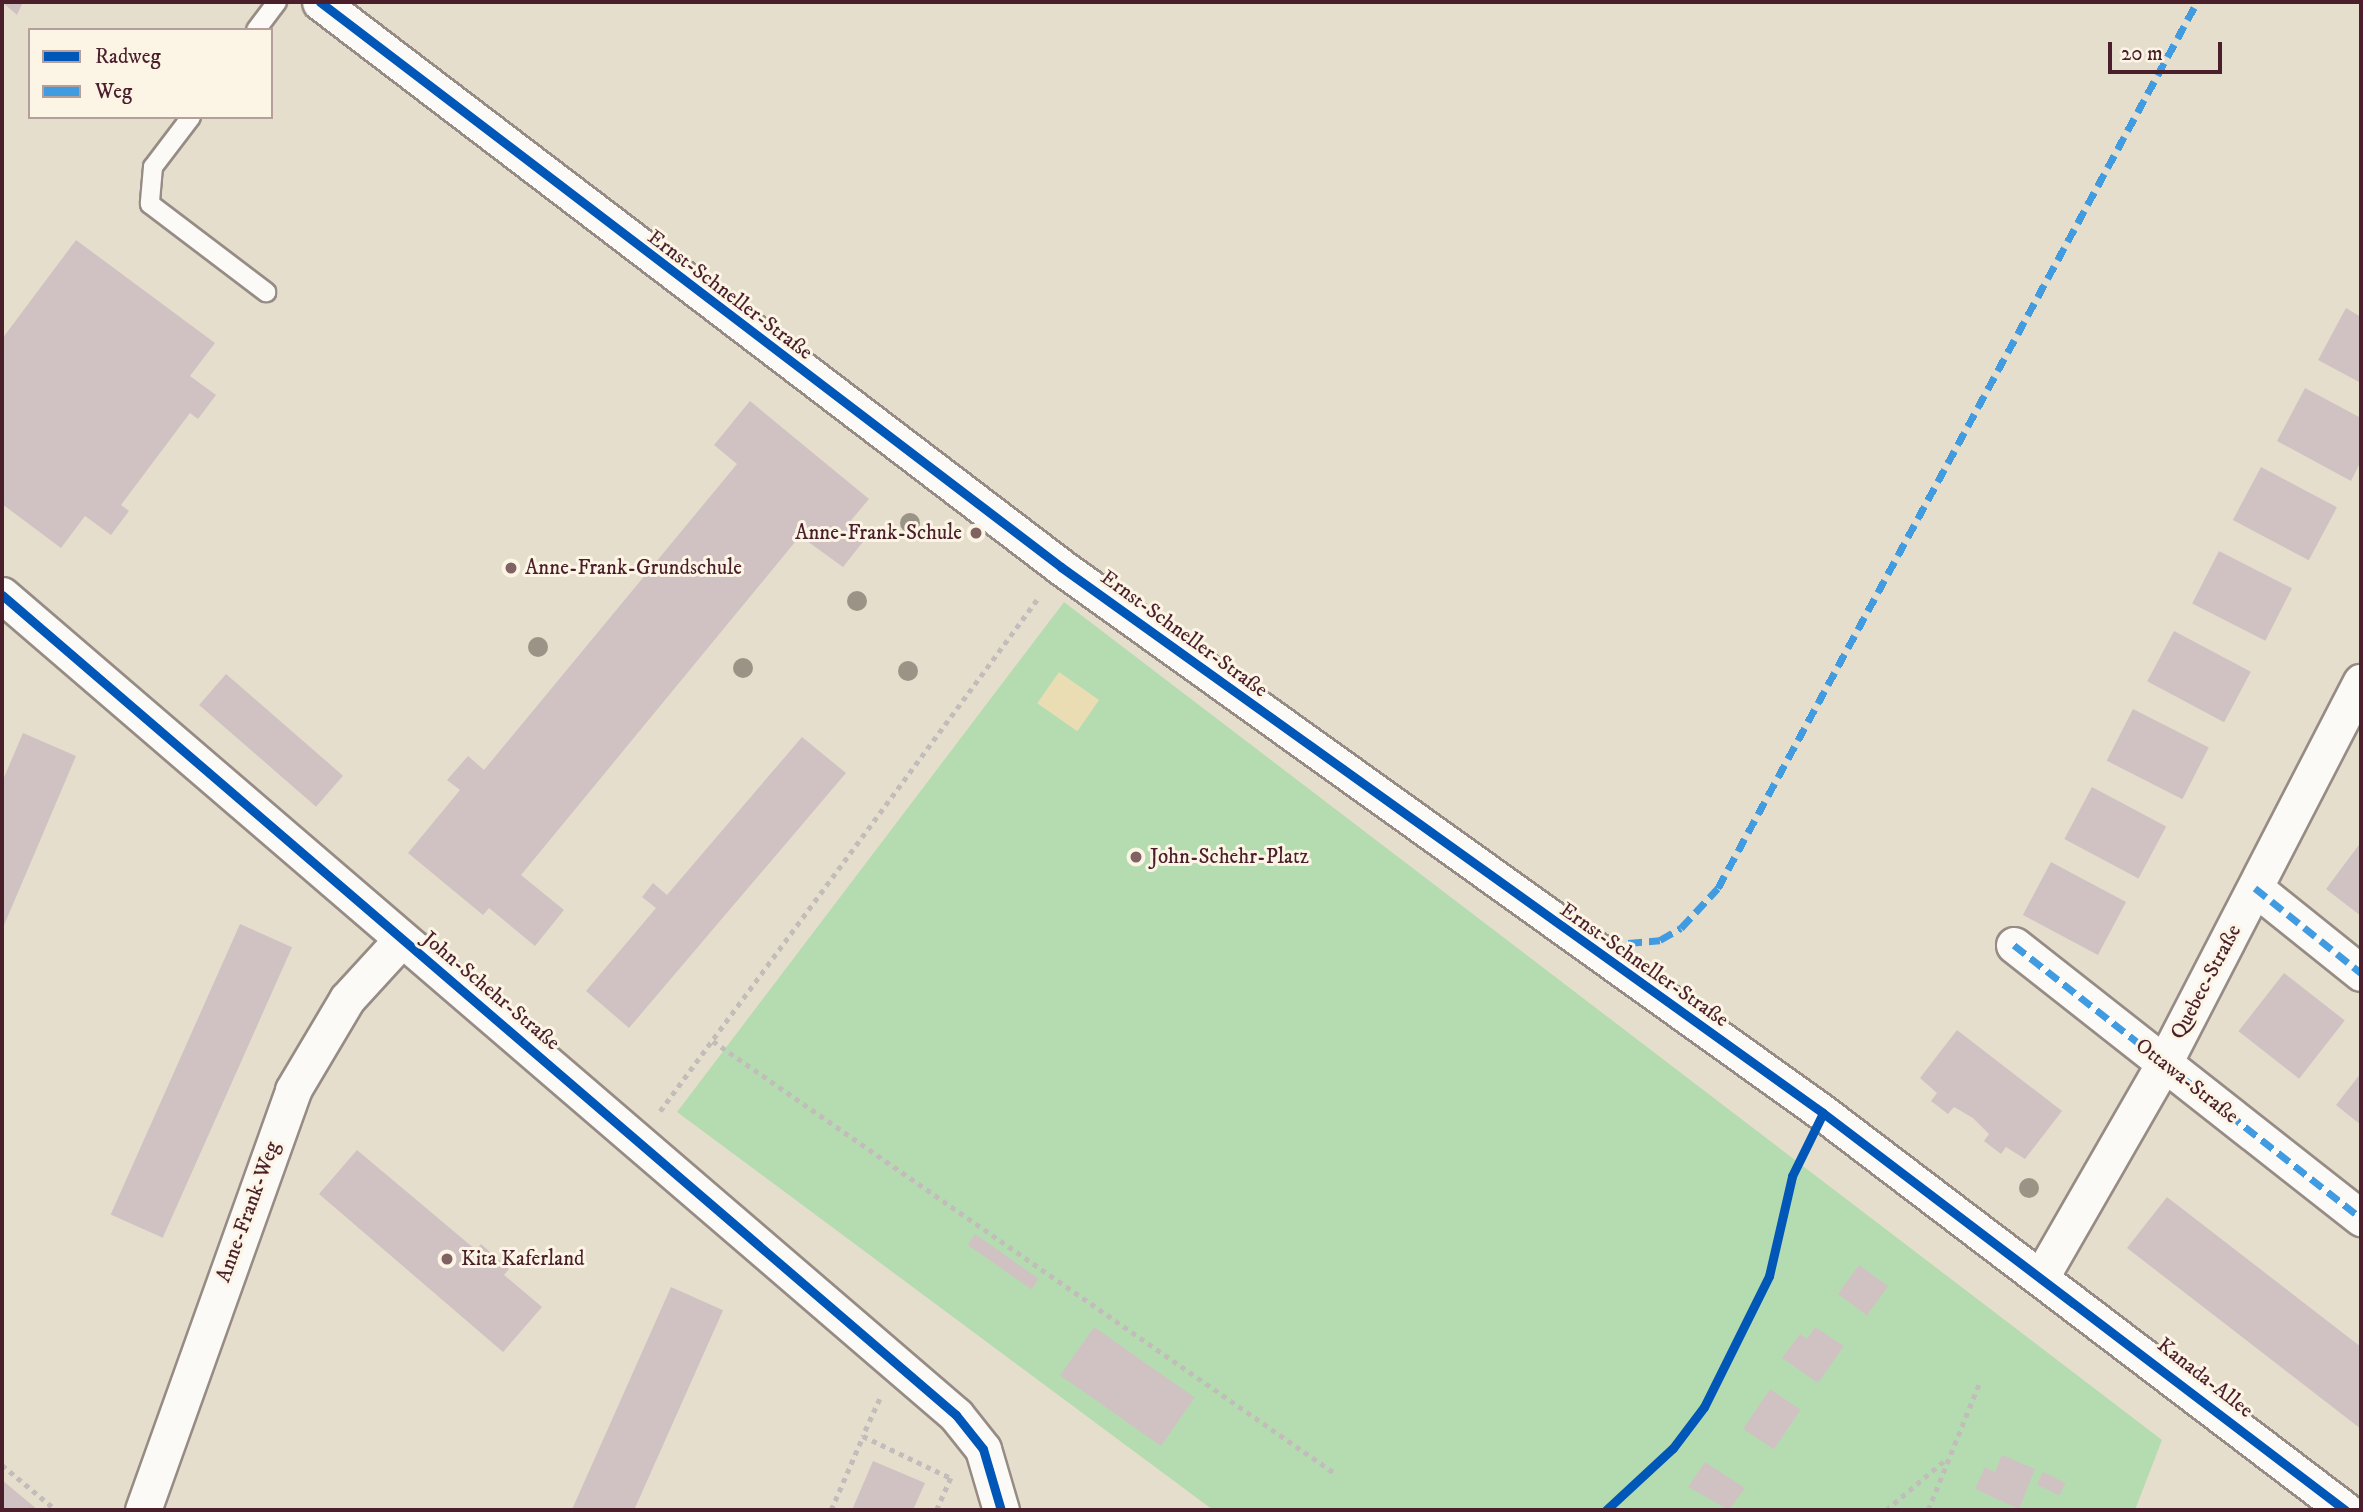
<!DOCTYPE html>
<meta charset="utf-8">
<style>
body{margin:0}
#map{position:relative;width:2363px;height:1512px;overflow:hidden;background:#e6decc;font-family:"IM FELL DW Pica",serif}
div>[style]{position:absolute}
[style*='--x']{left:calc(var(--x)*1px);top:calc(var(--y)*1px);width:calc(var(--w)*1px);rotate:calc(var(--a)*1deg)}
.green>*{inset:0;background:#b5dcb0}
.sand>*{inset:0;background:#eadcb3;transform-origin:0 0}
.building>*{inset:0;background:#d0c2c2;transform-origin:0 0}
.path>*{height:4.5px;margin-top:-2.25px;transform-origin:0;background:repeating-linear-gradient(90deg,#c2bcba 0 5px,transparent 0 10px)}
.roads{filter:drop-shadow(2px 0 #978c85) drop-shadow(-2px 0 #978c85) drop-shadow(0 2px #978c85) drop-shadow(0 -2px #978c85)}
.service>*{height:18px;margin:-9px;padding:0 9px;transform-origin:9px;border-radius:9px;background:#fbfaf7}
.minor>*{height:35px;margin:-17.5px;padding:0 17.5px;transform-origin:17.5px;border-radius:17.5px;background:#fbfaf7}
.quiet>*{height:7px;margin-top:-3.5px;transform-origin:0;background:repeating-linear-gradient(90deg,#409be1 0 14px,transparent 0 21px)}
.cycleway>*{height:9px;margin:-4.5px;padding:0 4.5px;transform-origin:4.5px;border-radius:4.5px;background:#0057b8}
.trees>*{width:20px;height:20px;margin:-10px;border-radius:50%;background:#9b9486}
.dots>*{width:19px;height:19px;translate:-50% -50%;box-sizing:border-box;border:4px solid #fcf5e5;border-radius:50%}
span{translate:-50% -50%;white-space:nowrap;text-align:center;line-height:1.15;-webkit-text-stroke:6px #fcf5e5;paint-order:stroke}
.street-label{font-size:21px;color:#4a1f2b}
.poi-label{font-size:21px;color:#4a1f2b}
.right{translate:-100% -50%;text-align:right}
.left{translate:0 -50%;text-align:left}
.frame{position:absolute;inset:0;border:4px solid #4a1f2b;pointer-events:none}
.legend{position:absolute;left:28px;top:28px;width:245px;height:91px;box-sizing:border-box;background:#fcf5e5;border:2px solid #b59f9b;margin:0;padding:9px 12px;list-style:none;font-size:21px;color:#4a1f2b}
.legend li{display:flex;align-items:center;gap:14px;height:35px}
.legend b{width:35px;border:2px solid #b59f9b}
.scale{position:absolute;left:2108px;top:42px;width:114px;height:32px;box-sizing:border-box;border:4px solid #4a1f2b;border-top:0;padding-left:9px;font-size:21px;line-height:24px;white-space:nowrap;color:#4a1f2b;-webkit-text-stroke:5px #fcf5e5;paint-order:stroke}
</style>
<div id="map">
<div class="green">
<div style="clip-path:polygon(1064px 602px,2162px 1440px,2135px 1510px,1213px 1510px,677px 1112px)"></div>
</div>
<div class="sand">
<div style="left:1059px;top:672px;width:49px;height:38px;rotate:35deg"></div>
</div>
<div class="building">
<div style="clip-path:polygon(2px 2px,23px 2px,17px 15px)"></div>
<div style="clip-path:polygon(76px 240px,215px 343px,190px 376px,216px 395px,198px 419px,190px 413px,121px 505px,129px 511px,111px 535px,85px 516px,61px 548px,2px 504px,2px 339px)"></div>
<div style="clip-path:polygon(2346px 308px,2361px 317px,2361px 383px,2318px 360px)"></div>
<div style="clip-path:polygon(2305px 388px,2361px 418px,2361px 461px,2351px 481px,2277px 441px)"></div>
<div style="clip-path:polygon(750px 401px,869px 499px,848px 524px,866px 538px,843px 567px,800px 536px,521px 875px,564px 910px,535px 946px,489px 908px,483px 915px,408px 853px,460px 790px,447px 780px,468px 756px,484px 770px,737px 464px,714px 445px)"></div>
<div style="left:2261px;top:467px;width:86px;height:60px;rotate:28deg"></div>
<div style="left:2219px;top:551px;width:82px;height:59px;rotate:27deg"></div>
<div style="left:2174px;top:631px;width:87px;height:57px;rotate:28deg"></div>
<div style="left:226px;top:674px;width:155px;height:41px;rotate:41deg"></div>
<div style="left:2133px;top:709px;width:85px;height:58px;rotate:27deg"></div>
<div style="clip-path:polygon(23px 733px,76px 756px,2px 930px,2px 782px)"></div>
<div style="clip-path:polygon(802px 737px,846px 773px,629px 1028px,586px 991px,656px 908px,642px 897px,653px 883px,667px 895px)"></div>
<div style="left:2092px;top:787px;width:84px;height:59px;rotate:28deg"></div>
<div style="clip-path:polygon(2361px 842px,2361px 916px,2326px 889px)"></div>
<div style="left:2051px;top:862px;width:85px;height:60px;rotate:28deg"></div>
<div style="left:240px;top:924px;width:57px;height:318px;rotate:24deg"></div>
<div style="left:2284px;top:973px;width:77px;height:74px;rotate:38deg"></div>
<div style="clip-path:polygon(1957px 1030px,2062px 1111px,2025px 1159px,2006px 1147px,2001px 1154px,1984px 1141px,1989px 1134px,1973px 1118px,1954px 1107px,1948px 1114px,1931px 1101px,1937px 1093px,1920px 1078px)"></div>
<div style="clip-path:polygon(2361px 1073px,2361px 1125px,2336px 1105px)"></div>
<div style="clip-path:polygon(357px 1150px,476px 1250px,481px 1244px,509px 1269px,504px 1275px,542px 1307px,503px 1352px,319px 1194px)"></div>
<div style="clip-path:polygon(2167px 1197px,2361px 1347px,2361px 1429px,2127px 1248px)"></div>
<div style="left:975px;top:1234px;width:78px;height:13px;rotate:35deg"></div>
<div style="left:1859px;top:1265px;width:36px;height:36px;rotate:36deg"></div>
<div style="left:671px;top:1287px;width:57px;height:244px;rotate:24deg"></div>
<div style="left:1094px;top:1327px;width:123px;height:59px;rotate:35deg"></div>
<div style="clip-path:polygon(1815px 1327px,1844px 1346px,1818px 1383px,1782px 1358px,1800px 1334px,1807px 1339px)"></div>
<div style="left:1770px;top:1389px;width:37px;height:48px;rotate:34deg"></div>
<div style="clip-path:polygon(2002px 1455px,2035px 1469px,2019px 1509px,1975px 1489px,1985px 1467px,1995px 1472px)"></div>
<div style="clip-path:polygon(873px 1461px,925px 1483px,913px 1510px,852px 1510px)"></div>
<div style="clip-path:polygon(1705px 1462px,1745px 1488px,1729px 1510px,1688px 1487px)"></div>
<div style="left:2043px;top:1472px;width:25px;height:14px;rotate:26deg"></div>
<div style="clip-path:polygon(2px 1480px,38px 1510px,2px 1510px)"></div>
</div>
<div class="path">
<div style="--x:713;--y:1041;--w:759;--a:34.8"></div>
<div style="--x:660;--y:1111;--w:639;--a:-53.6"></div>
<div style="--x:880;--y:1399;--w:41;--a:114.7"></div>
<div style="--x:863;--y:1436;--w:98;--a:25.5"></div>
<div style="--x:951;--y:1478;--w:35;--a:114"></div>
<div style="--x:2;--y:1465;--w:70;--a:39.8"></div>
<div style="--x:831;--y:1510;--w:81;--a:-66.6"></div>
<div style="--x:1886;--y:1510;--w:76;--a:-40.2"></div>
<div style="--x:1928;--y:1510;--w:139;--a:-68"></div>
</div>
<div class="roads">
<div class="service">
<div style="--x:256;--y:30;--w:35;--a:-53"></div>
<div style="--x:191;--y:117;--w:63;--a:127.2"></div>
<div style="--x:153;--y:167;--w:37;--a:95"></div>
<div style="--x:150;--y:204;--w:146;--a:37.2"></div>
</div>
<div class="minor">
<div style="--x:320;--y:2;--w:932;--a:37.32"></div>
<div style="--x:1061;--y:567;--w:937;--a:35.62"></div>
<div style="--x:1823;--y:1113;--w:656;--a:37.25"></div>
<div style="--x:2;--y:595;--w:1258;--a:40.68"></div>
<div style="--x:956;--y:1415;--w:43;--a:51.5"></div>
<div style="--x:983;--y:1449;--w:64;--a:73.6"></div>
<div style="--x:2255;--y:888;--w:136;--a:38.7"></div>
<div style="--x:2014;--y:945;--w:442;--a:38.2"></div>
<div style="--x:2041;--y:1277;--w:247;--a:-60.1"></div>
<div style="--x:2164;--y:1063;--w:429;--a:-62.7"></div>
<div style="--x:143;--y:1510;--w:446;--a:-70.3"></div>
<div style="--x:293;--y:1090;--w:106;--a:-59.3"></div>
<div style="--x:347;--y:999;--w:80;--a:-47.5"></div>
</div>
</div>
<div class="quiet">
<div style="--x:2255;--y:888;--w:136;--a:38.7"></div>
<div style="--x:1628;--y:943;--w:32;--a:-5"></div>
<div style="--x:1660;--y:940;--w:24;--a:-30"></div>
<div style="--x:1681;--y:928;--w:54;--a:-47.2"></div>
<div style="--x:1718;--y:888;--w:1007;--a:-61.6"></div>
<div style="--x:2014;--y:945;--w:442;--a:38.2"></div>
</div>
<div class="cycleway">
<div style="--x:320;--y:2;--w:932;--a:37.32"></div>
<div style="--x:1061;--y:567;--w:937;--a:35.62"></div>
<div style="--x:1823;--y:1113;--w:656;--a:37.25"></div>
<div style="--x:2;--y:595;--w:1258;--a:40.68"></div>
<div style="--x:956;--y:1415;--w:43;--a:51.5"></div>
<div style="--x:983;--y:1449;--w:64;--a:73.6"></div>
<div style="--x:1606;--y:1510;--w:91;--a:-42.8"></div>
<div style="--x:1673;--y:1448;--w:51;--a:-52.9"></div>
<div style="--x:1704;--y:1407;--w:146;--a:-63.6"></div>
<div style="--x:1769;--y:1276;--w:103;--a:-77"></div>
<div style="--x:1792;--y:1176;--w:70;--a:-63.8"></div>
</div>
<div class="trees">
<div style="left:910px;top:523px"></div>
<div style="left:857px;top:601px"></div>
<div style="left:538px;top:647px"></div>
<div style="left:743px;top:668px"></div>
<div style="left:908px;top:671px"></div>
<div style="left:2029px;top:1188px"></div>
</div>
<div class="dots">
<div style="left:976px;top:533px;background:#816263"></div>
<div style="left:511px;top:568px;background:#816263"></div>
<div style="left:1136px;top:857px;background:#816263"></div>
<div style="left:447px;top:1259px;background:#816263"></div>
</div>
<div class="street-label">
<span style="left:730px;top:295px;rotate:37deg">Ernst-Schneller-Straße</span>
<span style="left:1184px;top:634px;rotate:36deg">Ernst-Schneller-Straße</span>
<span style="left:1644px;top:965px;rotate:35deg">Ernst-Schneller-Straße</span>
<span style="left:2206px;top:982px;rotate:-62deg">Quebec-Straße</span>
<span style="left:491px;top:991px;rotate:40deg">John-Schehr-Straße</span>
<span style="left:2187px;top:1081px;rotate:38deg">Ottawa-Straße</span>
<span style="left:248px;top:1212px;rotate:-70deg">Anne-Frank-Weg</span>
<span style="left:2205px;top:1378px;rotate:38deg">Kanada-Allee</span>
</div>
<div class="poi-label">
<span class="right" style="left:962px;top:533px">Anne-Frank-Schule</span>
<span class="left" style="left:525px;top:568px">Anne-Frank-Grundschule</span>
<span class="left" style="left:1150px;top:857px">John-Schehr-Platz</span>
<span class="left" style="left:461px;top:1259px">Kita Kaferland</span>
</div>
<div class="frame"></div>
<ul class="legend">
<li><b style="height:9px;background:#0057b8"></b>Radweg</li>
<li><b style="height:9px;background:#409be1"></b>Weg</li>
</ul>
<div class="scale">20 m</div>
</div>
